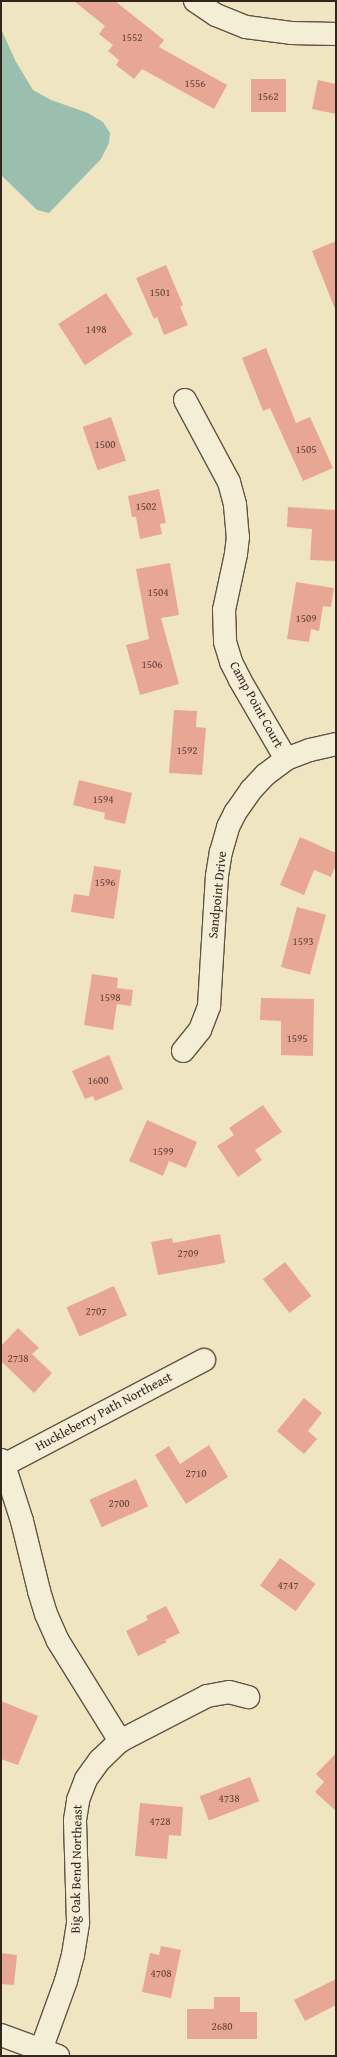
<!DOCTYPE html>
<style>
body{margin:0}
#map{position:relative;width:337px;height:2057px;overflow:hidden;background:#f0e5c1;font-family:"Gentium Book Plus",serif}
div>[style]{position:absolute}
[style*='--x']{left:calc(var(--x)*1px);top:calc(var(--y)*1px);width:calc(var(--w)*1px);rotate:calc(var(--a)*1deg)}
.water>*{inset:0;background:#9bbfae}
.building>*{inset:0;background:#e8a794;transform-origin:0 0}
.roads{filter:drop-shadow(1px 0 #625445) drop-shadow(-1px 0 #625445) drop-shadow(0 1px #625445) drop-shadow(0 -1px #625445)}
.minor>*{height:22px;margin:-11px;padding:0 11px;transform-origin:11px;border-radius:11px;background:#f5eed7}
span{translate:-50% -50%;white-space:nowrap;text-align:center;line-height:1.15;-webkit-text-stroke:3px #f5eed7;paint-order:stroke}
.number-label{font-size:11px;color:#60453a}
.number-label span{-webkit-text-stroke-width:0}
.street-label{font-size:13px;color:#33241c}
.frame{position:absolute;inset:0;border:2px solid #33241c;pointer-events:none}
</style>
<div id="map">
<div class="water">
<div style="clip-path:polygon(1px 29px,16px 62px,33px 90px,51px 100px,88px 113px,103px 122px,110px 133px,109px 143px,101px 159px,49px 213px,37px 210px,1px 175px)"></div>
</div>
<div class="building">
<div style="clip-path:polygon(74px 1px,115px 1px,164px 40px,159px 47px,227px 85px,214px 109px,142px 69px,134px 79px,116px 65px,119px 60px,108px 51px,113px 45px,99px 34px,105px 26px)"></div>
<div style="left:251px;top:79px;width:35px;height:33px"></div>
<div style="clip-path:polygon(318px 80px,336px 84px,336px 114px,312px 109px)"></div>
<div style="clip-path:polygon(336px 241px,336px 309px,335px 309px,312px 251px)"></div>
<div style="clip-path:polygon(166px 265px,183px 305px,180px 307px,188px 325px,164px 335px,157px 317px,154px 319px,136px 278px)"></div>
<div style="left:106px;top:293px;width:49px;height:57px;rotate:57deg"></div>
<div style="clip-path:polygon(266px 348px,296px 423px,310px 417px,333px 468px,303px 481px,270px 408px,263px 411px,242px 358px)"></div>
<div style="left:111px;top:417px;width:46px;height:30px;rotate:71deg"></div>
<div style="clip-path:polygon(159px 489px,166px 523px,160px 524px,162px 534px,140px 539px,136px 517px,132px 517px,128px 496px)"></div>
<div style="clip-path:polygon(288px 507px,336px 510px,335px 561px,310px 560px,312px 529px,287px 527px)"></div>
<div style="clip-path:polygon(170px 563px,179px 615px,161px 618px,179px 684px,140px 695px,126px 645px,149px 639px,136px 569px)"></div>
<div style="clip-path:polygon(296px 582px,334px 588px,331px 607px,323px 606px,319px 631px,311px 629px,309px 642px,287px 639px)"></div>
<div style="clip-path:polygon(174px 710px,197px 711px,196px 727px,206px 728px,202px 775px,169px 773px)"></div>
<div style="clip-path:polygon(79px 780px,132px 793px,125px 824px,104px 819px,105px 813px,73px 805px)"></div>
<div style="clip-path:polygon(300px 837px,336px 853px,336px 864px,331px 877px,314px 870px,304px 895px,280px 885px)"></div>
<div style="clip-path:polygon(94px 866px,121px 870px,114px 919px,71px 912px,74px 894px,89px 896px)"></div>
<div style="left:297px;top:907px;width:30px;height:62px;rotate:15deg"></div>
<div style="clip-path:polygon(92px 974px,118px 978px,117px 988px,133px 990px,131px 1006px,117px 1004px,113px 1030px,84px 1025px)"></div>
<div style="clip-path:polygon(261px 998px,314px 999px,313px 1056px,281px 1055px,281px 1021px,260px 1020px)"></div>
<div style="clip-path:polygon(109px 1055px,123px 1089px,95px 1101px,93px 1096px,85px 1099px,72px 1071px)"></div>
<div style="clip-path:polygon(263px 1105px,282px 1132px,255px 1150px,262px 1160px,238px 1177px,217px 1146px,234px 1135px,229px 1128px)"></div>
<div style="clip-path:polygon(147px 1120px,197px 1142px,186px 1168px,169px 1161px,163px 1176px,129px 1161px)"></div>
<div style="clip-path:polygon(220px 1234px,225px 1263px,158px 1275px,151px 1242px,172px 1238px,173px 1243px)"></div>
<div style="left:285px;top:1262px;width:43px;height:28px;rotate:52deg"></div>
<div style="left:114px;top:1286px;width:32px;height:52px;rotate:66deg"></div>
<div style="clip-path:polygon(18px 1328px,39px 1348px,32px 1354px,52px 1373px,34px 1393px,1px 1361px,1px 1346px)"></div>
<div style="clip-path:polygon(304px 1398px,322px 1413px,308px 1431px,317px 1439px,304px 1454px,277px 1431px)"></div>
<div style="clip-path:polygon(209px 1445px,228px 1477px,186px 1504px,155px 1455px,169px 1446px,180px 1464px)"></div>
<div style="left:136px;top:1479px;width:30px;height:51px;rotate:66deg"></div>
<div style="left:280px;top:1558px;width:44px;height:34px;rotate:36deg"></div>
<div style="clip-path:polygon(166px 1606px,180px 1633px,165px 1640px,167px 1642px,138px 1656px,126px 1631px,148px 1620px,146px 1616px)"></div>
<div style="clip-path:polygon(1px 1701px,38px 1716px,18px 1765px,1px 1759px)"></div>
<div style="clip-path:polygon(336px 1753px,336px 1811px,315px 1792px,324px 1782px,316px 1774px)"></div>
<div style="left:250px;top:1777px;width:26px;height:54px;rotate:69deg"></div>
<div style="clip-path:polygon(140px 1803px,183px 1807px,181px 1836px,169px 1835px,167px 1859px,135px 1856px)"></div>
<div style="clip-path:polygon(161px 1946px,181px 1950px,171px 1998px,142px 1992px,150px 1953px,159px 1955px)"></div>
<div style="clip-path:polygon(1px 1953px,17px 1955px,14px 1985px,1px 1984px)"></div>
<div style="clip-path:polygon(336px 1979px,336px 2005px,305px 2021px,294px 2000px)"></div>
<div style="clip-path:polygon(214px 1997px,240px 1997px,240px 2012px,257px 2012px,257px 2039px,187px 2039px,187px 2009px,214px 2009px)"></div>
</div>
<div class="roads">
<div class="minor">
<div style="--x:195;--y:1;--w:25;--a:34"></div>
<div style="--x:216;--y:15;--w:32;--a:22"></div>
<div style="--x:246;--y:27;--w:45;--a:7.6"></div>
<div style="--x:291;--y:33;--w:45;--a:1.3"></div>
<div style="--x:185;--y:400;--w:93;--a:61.8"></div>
<div style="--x:229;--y:482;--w:24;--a:75"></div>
<div style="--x:235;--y:505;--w:32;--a:85"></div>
<div style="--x:238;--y:537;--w:17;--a:97"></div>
<div style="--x:236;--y:554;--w:57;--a:102.1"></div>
<div style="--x:224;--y:610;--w:32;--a:88"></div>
<div style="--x:225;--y:642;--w:21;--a:73"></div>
<div style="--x:231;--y:662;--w:20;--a:63"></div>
<div style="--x:240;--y:680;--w:91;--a:59.8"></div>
<div style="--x:183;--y:1051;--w:27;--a:-51"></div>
<div style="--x:200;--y:1030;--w:26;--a:-69"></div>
<div style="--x:209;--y:1006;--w:130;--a:-86.5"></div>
<div style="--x:217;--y:876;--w:24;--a:-81"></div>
<div style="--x:221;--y:852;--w:26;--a:-74"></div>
<div style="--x:228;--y:827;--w:16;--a:-63"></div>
<div style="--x:235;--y:813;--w:28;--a:-55"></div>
<div style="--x:251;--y:790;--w:21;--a:-47"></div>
<div style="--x:265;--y:775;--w:26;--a:-37"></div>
<div style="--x:286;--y:759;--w:26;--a:-21"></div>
<div style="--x:310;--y:750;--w:27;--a:-13"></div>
<div style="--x:1;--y:1460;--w:6;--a:59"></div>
<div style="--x:4;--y:1465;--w:59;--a:72.2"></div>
<div style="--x:22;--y:1521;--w:72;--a:76.3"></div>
<div style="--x:39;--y:1591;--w:24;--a:73"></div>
<div style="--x:46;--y:1614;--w:30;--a:66"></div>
<div style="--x:58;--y:1641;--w:118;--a:58.2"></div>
<div style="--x:4;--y:1465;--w:226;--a:-27.7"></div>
<div style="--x:1;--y:2035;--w:61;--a:20.2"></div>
<div style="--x:41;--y:2050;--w:73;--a:-70.1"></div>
<div style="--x:66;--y:1981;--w:27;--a:-75"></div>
<div style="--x:73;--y:1955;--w:33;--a:-81"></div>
<div style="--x:78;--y:1922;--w:102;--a:-91.7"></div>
<div style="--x:75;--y:1820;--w:20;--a:-81"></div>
<div style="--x:78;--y:1800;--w:22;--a:-69"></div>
<div style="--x:86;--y:1779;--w:24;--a:-54"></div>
<div style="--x:100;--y:1760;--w:28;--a:-44"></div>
<div style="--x:120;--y:1741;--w:98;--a:-27.3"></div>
<div style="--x:207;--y:1696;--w:22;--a:-10"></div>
<div style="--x:229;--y:1692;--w:20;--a:15"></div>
</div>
</div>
<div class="number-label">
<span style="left:132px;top:37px">1552</span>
<span style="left:195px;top:83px">1556</span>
<span style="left:268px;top:96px">1562</span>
<span style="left:160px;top:292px">1501</span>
<span style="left:96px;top:329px">1498</span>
<span style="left:105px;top:444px">1500</span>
<span style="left:306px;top:449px">1505</span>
<span style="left:146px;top:506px">1502</span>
<span style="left:158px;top:592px">1504</span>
<span style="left:306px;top:618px">1509</span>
<span style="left:152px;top:664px">1506</span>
<span style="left:187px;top:750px">1592</span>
<span style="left:103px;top:799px">1594</span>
<span style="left:105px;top:882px">1596</span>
<span style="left:303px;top:941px">1593</span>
<span style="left:110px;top:997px">1598</span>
<span style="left:297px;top:1038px">1595</span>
<span style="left:98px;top:1080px">1600</span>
<span style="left:163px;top:1151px">1599</span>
<span style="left:188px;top:1253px">2709</span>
<span style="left:96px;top:1311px">2707</span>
<span style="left:18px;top:1358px">2738</span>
<span style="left:196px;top:1473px">2710</span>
<span style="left:119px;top:1503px">2700</span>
<span style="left:288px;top:1585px">4747</span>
<span style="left:229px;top:1798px">4738</span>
<span style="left:160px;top:1821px">4728</span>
<span style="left:161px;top:1973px">4708</span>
<span style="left:222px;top:2026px">2680</span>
</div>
<div class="street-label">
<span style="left:256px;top:705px;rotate:61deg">Camp Point Court</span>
<span style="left:218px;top:895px;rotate:-84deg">Sandpoint Drive</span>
<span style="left:104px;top:1412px;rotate:-28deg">Huckleberry Path Northeast</span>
<span style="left:77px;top:1869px;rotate:-89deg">Big Oak Bend Northeast</span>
</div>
<div class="frame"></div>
</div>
